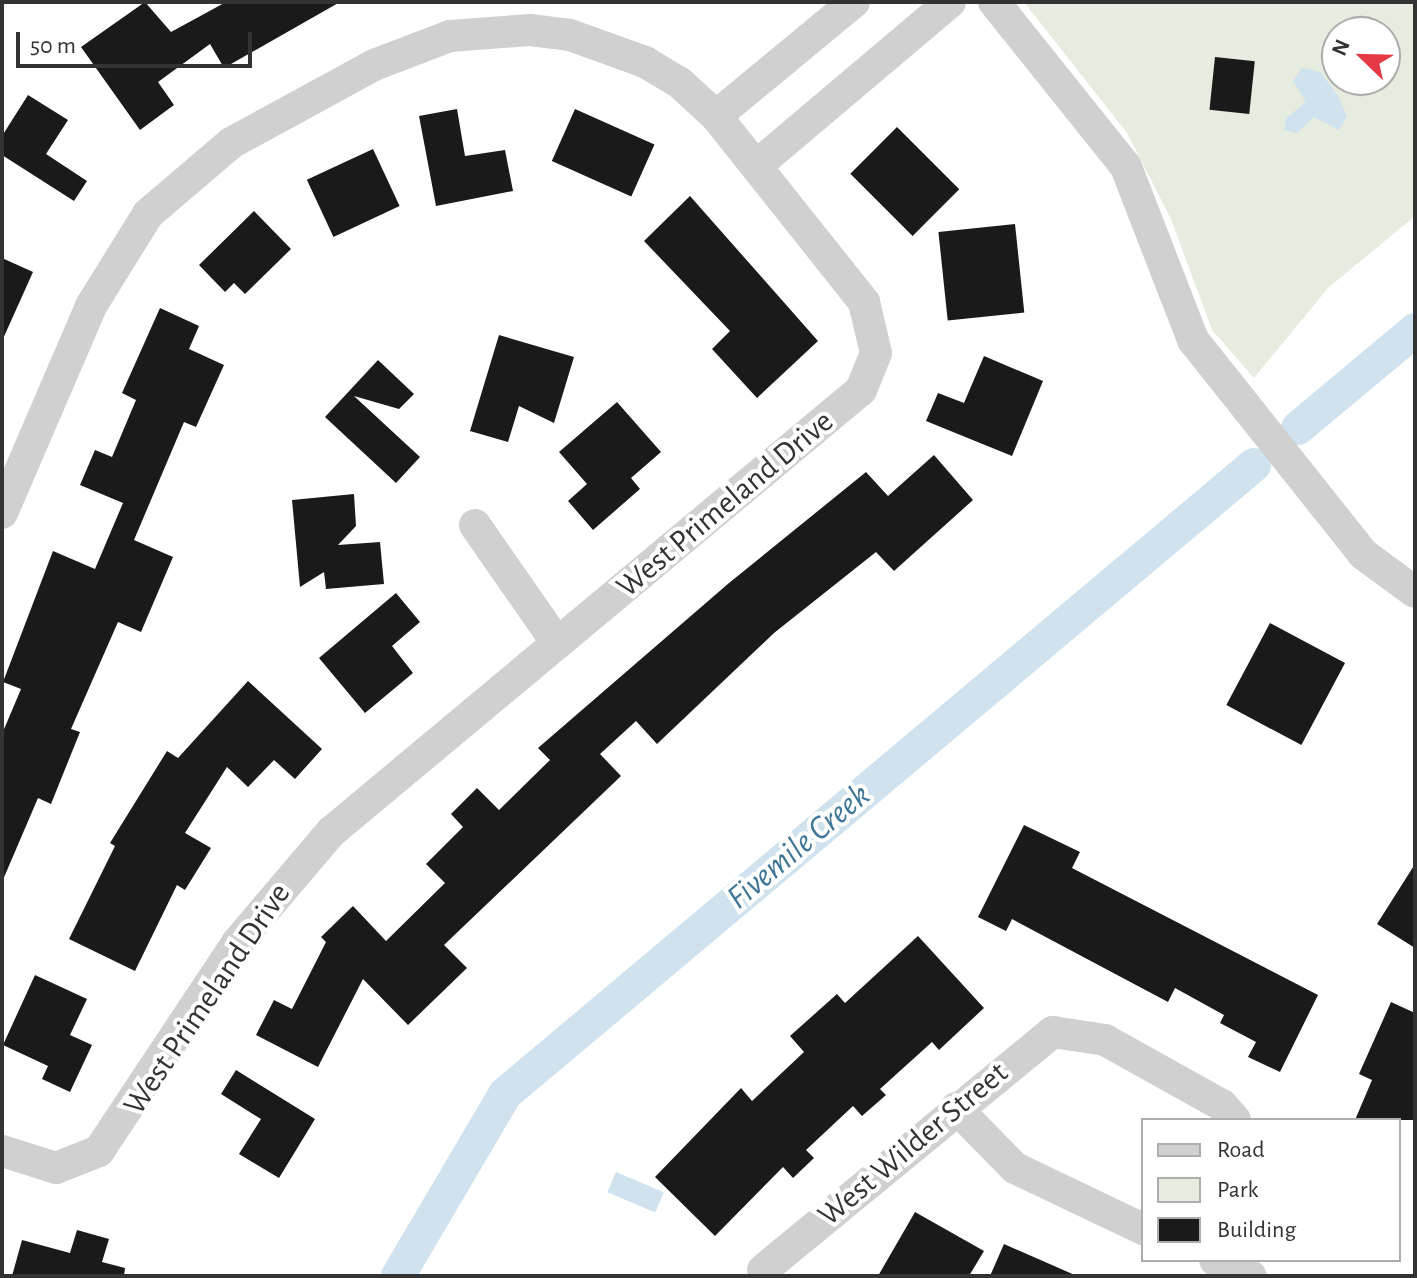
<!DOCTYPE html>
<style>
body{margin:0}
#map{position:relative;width:1417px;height:1278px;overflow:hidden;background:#fff;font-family:"Alegreya Sans",sans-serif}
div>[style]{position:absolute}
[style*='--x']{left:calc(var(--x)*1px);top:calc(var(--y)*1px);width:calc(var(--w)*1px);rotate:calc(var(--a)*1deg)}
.green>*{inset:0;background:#e6ecdf}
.water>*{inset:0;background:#cfe2ee;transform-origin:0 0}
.canal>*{height:34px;margin:-17px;padding:0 17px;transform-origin:17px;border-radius:17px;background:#cfe2ee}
.building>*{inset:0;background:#1a1a1a;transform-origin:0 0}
.minor>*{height:32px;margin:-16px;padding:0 16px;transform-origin:16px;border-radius:16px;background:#d0d0d0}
span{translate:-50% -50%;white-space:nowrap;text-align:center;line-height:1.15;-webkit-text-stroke:8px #fff;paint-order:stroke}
.street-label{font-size:32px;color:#333}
.water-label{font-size:34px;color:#3f7597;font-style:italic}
.frame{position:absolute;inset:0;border:4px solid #333;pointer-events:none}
.legend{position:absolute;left:1141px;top:1118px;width:260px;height:144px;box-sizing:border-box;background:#fff;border:2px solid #adadad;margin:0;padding:10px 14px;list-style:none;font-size:24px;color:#333}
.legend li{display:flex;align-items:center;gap:16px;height:40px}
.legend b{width:40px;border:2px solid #adadad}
.north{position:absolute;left:1321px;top:16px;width:80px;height:80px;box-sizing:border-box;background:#fff;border:2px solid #adadad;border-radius:50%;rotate:293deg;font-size:22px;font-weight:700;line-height:32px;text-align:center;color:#333}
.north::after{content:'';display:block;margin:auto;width:28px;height:36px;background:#e63946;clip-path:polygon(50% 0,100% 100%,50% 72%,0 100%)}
.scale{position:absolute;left:16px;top:32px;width:236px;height:36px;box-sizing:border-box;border:4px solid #333;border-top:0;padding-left:10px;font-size:24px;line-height:28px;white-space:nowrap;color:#333;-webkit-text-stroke:6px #fff;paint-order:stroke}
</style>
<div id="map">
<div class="green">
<div style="clip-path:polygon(evenodd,1024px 2px,1415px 2px,1415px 216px,1328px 288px,1254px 378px,1212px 330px,1171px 219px,1127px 133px,1024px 2px,1337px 32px,1385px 32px,1385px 80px,1337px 80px,1337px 32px)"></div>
</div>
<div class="water">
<div style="clip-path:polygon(1302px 68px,1320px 72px,1337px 94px,1347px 116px,1339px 130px,1314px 117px,1297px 133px,1284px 130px,1286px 118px,1306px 102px,1293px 81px)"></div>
<div style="left:616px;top:1172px;width:52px;height:22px;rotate:23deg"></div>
</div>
<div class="canal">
<div style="--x:1298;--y:428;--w:153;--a:-39.9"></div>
<div style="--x:398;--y:1276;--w:211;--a:-59.5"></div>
<div style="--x:505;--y:1094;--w:978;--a:-40.02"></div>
</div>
<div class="building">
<div style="clip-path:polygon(145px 2px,171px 32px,226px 2px,340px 2px,224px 68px,210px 44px,158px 82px,174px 105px,140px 130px,81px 47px)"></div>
<div style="left:1215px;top:57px;width:40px;height:53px;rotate:6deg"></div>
<div style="clip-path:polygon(28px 95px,68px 120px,46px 154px,87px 181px,74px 201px,2px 155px,2px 136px)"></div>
<div style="clip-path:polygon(457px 109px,465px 156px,505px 150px,513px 191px,436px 206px,419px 116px)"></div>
<div style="left:575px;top:109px;width:87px;height:57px;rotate:24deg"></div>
<div style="left:897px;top:127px;width:88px;height:66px;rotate:45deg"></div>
<div style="left:373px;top:149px;width:63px;height:73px;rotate:65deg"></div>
<div style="clip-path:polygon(690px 196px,818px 341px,757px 398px,712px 349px,730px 331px,644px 241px)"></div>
<div style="clip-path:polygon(254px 211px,291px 249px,245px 294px,234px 283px,225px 292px,199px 265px)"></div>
<div style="left:1015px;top:224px;width:89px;height:77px;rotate:84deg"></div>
<div style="clip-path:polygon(2px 258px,33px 272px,2px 341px)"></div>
<div style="clip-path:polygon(160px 308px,199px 326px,189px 349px,224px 365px,196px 427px,184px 422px,134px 540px,173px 557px,141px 632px,118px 622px,71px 729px,80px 732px,51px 804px,38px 798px,2px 882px,2px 734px,21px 689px,3px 682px,53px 551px,95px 569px,123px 503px,80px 485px,95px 450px,112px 457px,136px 400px,122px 393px)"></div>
<div style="clip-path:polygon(499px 335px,574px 357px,554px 423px,519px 406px,508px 442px,470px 431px)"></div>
<div style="clip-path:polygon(984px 356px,1043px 381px,1012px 456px,926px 421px,938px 393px,964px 403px)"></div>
<div style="clip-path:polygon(378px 360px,414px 394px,399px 409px,354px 396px,420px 457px,396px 483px,325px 417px)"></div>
<div style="clip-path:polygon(617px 402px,661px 452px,631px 478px,640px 489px,593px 530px,568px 501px,587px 484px,559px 452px)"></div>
<div style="clip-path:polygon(934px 455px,973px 500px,894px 571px,876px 552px,774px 633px,657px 744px,636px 721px,600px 754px,621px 776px,444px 945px,467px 968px,408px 1025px,363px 979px,318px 1067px,256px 1035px,274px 1000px,292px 1009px,326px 942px,321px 937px,353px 906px,386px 941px,445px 883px,426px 864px,463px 827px,451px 814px,477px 788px,499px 810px,550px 760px,538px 748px,729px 583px,866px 472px,888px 496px)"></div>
<div style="clip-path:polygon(354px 494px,356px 526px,338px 545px,380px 542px,384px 584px,326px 589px,324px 572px,300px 587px,292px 500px)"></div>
<div style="clip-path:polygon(396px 593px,420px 622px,392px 646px,413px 673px,365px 713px,319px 658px)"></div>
<div style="left:1270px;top:623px;width:85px;height:93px;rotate:28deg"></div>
<div style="clip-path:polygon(248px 681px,322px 749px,295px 779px,274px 760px,248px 787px,227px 767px,185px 833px,211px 848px,185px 890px,177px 885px,135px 971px,69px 939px,115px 846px,110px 843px,167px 751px,178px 758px)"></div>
<div style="clip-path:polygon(1024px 825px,1080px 852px,1072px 868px,1318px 995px,1280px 1072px,1248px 1057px,1256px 1042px,1220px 1023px,1224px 1015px,1175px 988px,1168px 1002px,1012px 919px,1006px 931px,978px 917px)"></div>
<div style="clip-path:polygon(1415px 864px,1415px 948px,1377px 924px)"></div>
<div style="clip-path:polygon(918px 936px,984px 1008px,939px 1050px,932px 1042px,880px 1089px,886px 1095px,862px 1116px,853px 1106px,806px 1150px,814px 1158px,793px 1178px,783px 1167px,715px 1236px,655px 1177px,741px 1088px,752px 1101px,804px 1052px,790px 1036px,837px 994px,845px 1003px)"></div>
<div style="clip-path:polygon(35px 975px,87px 999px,70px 1035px,92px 1045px,70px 1092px,42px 1079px,48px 1066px,3px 1045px)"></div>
<div style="clip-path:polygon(1391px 1002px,1415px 1013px,1415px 1120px,1355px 1120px,1372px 1080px,1359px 1074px)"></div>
<div style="clip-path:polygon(236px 1070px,315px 1119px,279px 1178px,239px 1154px,261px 1119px,221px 1094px)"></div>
<div style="clip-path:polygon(915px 1212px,984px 1251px,969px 1276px,878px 1276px)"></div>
<div style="clip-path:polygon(77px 1230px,109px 1239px,102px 1262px,125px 1268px,124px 1276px,12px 1276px,22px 1240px,70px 1253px)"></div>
<div style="clip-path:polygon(1004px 1244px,1077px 1276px,990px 1276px)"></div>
</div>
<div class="minor">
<div style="--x:994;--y:2;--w:211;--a:51.3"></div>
<div style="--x:1126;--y:167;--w:186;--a:68.8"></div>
<div style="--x:1193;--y:340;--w:273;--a:51.5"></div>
<div style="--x:1363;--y:554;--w:64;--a:36.2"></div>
<div style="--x:716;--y:116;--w:179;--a:-39.6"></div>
<div style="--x:756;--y:166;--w:254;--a:-40.2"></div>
<div style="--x:2;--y:513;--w:225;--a:-66.7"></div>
<div style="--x:91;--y:306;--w:108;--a:-58.2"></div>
<div style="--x:148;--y:214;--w:109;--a:-40.5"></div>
<div style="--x:231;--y:143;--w:163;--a:-28.6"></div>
<div style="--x:374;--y:65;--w:81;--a:-20.9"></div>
<div style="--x:450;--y:36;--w:80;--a:-4.3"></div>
<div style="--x:530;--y:30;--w:40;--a:7.1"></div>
<div style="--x:570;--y:35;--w:80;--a:19.8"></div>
<div style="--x:645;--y:62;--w:41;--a:31"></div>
<div style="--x:680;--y:83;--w:49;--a:42.5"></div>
<div style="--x:716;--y:116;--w:238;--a:51.5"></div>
<div style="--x:864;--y:302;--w:52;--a:76.8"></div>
<div style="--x:876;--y:353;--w:40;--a:112"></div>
<div style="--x:861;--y:390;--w:690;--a:140.17"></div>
<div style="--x:331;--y:832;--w:145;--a:130.3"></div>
<div style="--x:237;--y:943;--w:250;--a:123.6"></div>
<div style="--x:99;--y:1151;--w:46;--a:158.4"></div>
<div style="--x:56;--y:1168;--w:57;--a:-162.5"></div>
<div style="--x:475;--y:525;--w:144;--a:55.2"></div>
<div style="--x:956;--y:1108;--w:84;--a:45.5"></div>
<div style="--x:1015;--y:1168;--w:142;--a:25.5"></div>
<div style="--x:1215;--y:1260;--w:39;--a:24"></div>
<div style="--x:763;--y:1270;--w:375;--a:-39.4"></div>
<div style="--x:1053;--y:1032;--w:53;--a:8.7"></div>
<div style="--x:1105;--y:1040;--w:134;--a:29.1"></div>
<div style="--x:1222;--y:1105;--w:20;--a:49"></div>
</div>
<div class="street-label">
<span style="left:725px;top:504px;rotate:-40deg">West Primeland Drive</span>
<span style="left:207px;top:999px;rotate:-56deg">West Primeland Drive</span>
<span style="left:913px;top:1144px;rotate:-40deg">West Wilder Street</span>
</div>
<div class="water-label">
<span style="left:799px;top:847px;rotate:-40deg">Fivemile Creek</span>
</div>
<div class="frame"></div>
<ul class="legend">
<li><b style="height:10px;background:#d0d0d0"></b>Road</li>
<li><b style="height:22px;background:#e6ecdf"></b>Park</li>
<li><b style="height:22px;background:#1a1a1a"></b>Building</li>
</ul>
<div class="north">N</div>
<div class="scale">50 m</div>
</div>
